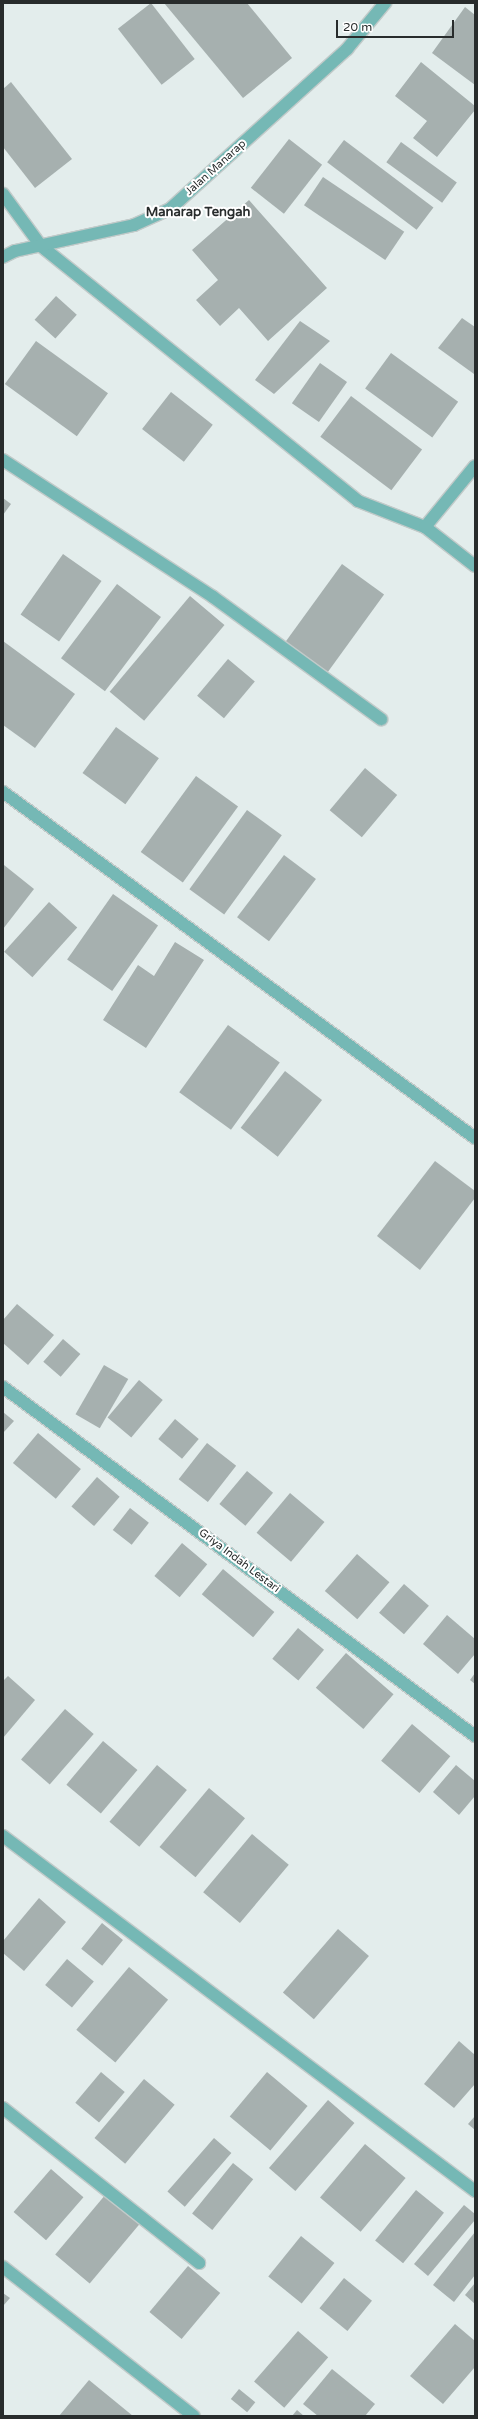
<!DOCTYPE html>
<style>
body{margin:0}
#map{position:relative;width:478px;height:2419px;overflow:hidden;background:#e3edec;font-family:"Varela Round",sans-serif}
div>[style]{position:absolute}
[style*='--x']{left:calc(var(--x)*1px);top:calc(var(--y)*1px);width:calc(var(--w)*1px);rotate:calc(var(--a)*1deg)}
.building>*{inset:0;background:#a6b0af;transform-origin:0 0}
.roads{filter:drop-shadow(1px 0 #c1cac9) drop-shadow(-1px 0 #c1cac9) drop-shadow(0 1px #c1cac9) drop-shadow(0 -1px #c1cac9)}
.minor>*{height:12px;margin:-6px;padding:0 6px;transform-origin:6px;border-radius:6px;background:#75b8b5}
span{translate:-50% -50%;white-space:nowrap;text-align:center;line-height:1.15;-webkit-text-stroke:4px #fff;paint-order:stroke}
.street-label{font-size:11px;color:#282c2c}
.quarter-label{font-size:13px;color:#282c2c;font-weight:700}
.frame{position:absolute;inset:0;border:4px solid #282c2c;pointer-events:none}
.scale{position:absolute;left:336px;top:20px;width:118px;height:18px;box-sizing:border-box;border:2px solid #282c2c;border-top:0;padding-left:5px;font-size:12px;line-height:14px;white-space:nowrap;color:#282c2c;-webkit-text-stroke:3px #fff;paint-order:stroke}
</style>
<div id="map">
<div class="building">
<div style="left:151px;top:3px;width:71px;height:42px;rotate:52deg"></div>
<div style="clip-path:polygon(164px 3px,247px 3px,292px 58px,243px 98px)"></div>
<div style="clip-path:polygon(465px 7px,475px 15px,475px 85px,432px 53px)"></div>
<div style="clip-path:polygon(421px 62px,475px 106px,475px 110px,437px 157px,413px 138px,427px 121px,395px 96px)"></div>
<div style="clip-path:polygon(11px 82px,72px 159px,35px 188px,3px 147px,3px 89px)"></div>
<div style="left:289px;top:139px;width:42px;height:62px;rotate:38deg"></div>
<div style="left:344px;top:140px;width:112px;height:28px;rotate:37deg"></div>
<div style="left:401px;top:142px;width:69px;height:25px;rotate:36deg"></div>
<div style="left:323px;top:177px;width:98px;height:34px;rotate:34deg"></div>
<div style="clip-path:polygon(249px 200px,327px 288px,268px 341px,239px 308px,220px 326px,196px 300px,218px 280px,192px 250px)"></div>
<div style="left:56px;top:296px;width:28px;height:32px;rotate:42deg"></div>
<div style="clip-path:polygon(462px 318px,475px 327px,474px 374px,438px 348px)"></div>
<div style="clip-path:polygon(300px 321px,330px 341px,274px 394px,255px 380px)"></div>
<div style="left:36px;top:341px;width:89px;height:53px;rotate:36deg"></div>
<div style="left:391px;top:353px;width:83px;height:44px;rotate:36deg"></div>
<div style="left:320px;top:363px;width:33px;height:49px;rotate:35deg"></div>
<div style="left:171px;top:392px;width:53px;height:47px;rotate:38deg"></div>
<div style="left:351px;top:396px;width:89px;height:51px;rotate:37deg"></div>
<div style="clip-path:polygon(3px 498px,11px 504px,3px 515px)"></div>
<div style="left:63px;top:554px;width:47px;height:74px;rotate:35deg"></div>
<div style="left:342px;top:564px;width:52px;height:96px;rotate:36deg"></div>
<div style="left:117px;top:584px;width:55px;height:93px;rotate:37deg"></div>
<div style="left:190px;top:596px;width:45px;height:125px;rotate:40deg"></div>
<div style="clip-path:polygon(3px 641px,75px 694px,35px 748px,3px 725px)"></div>
<div style="left:228px;top:659px;width:35px;height:48px;rotate:40deg"></div>
<div style="left:116px;top:727px;width:53px;height:57px;rotate:36deg"></div>
<div style="left:365px;top:768px;width:42px;height:55px;rotate:40deg"></div>
<div style="left:196px;top:776px;width:52px;height:94px;rotate:36deg"></div>
<div style="left:247px;top:810px;width:43px;height:98px;rotate:36deg"></div>
<div style="left:284px;top:855px;width:40px;height:78px;rotate:37deg"></div>
<div style="clip-path:polygon(4px 865px,34px 889px,3px 929px,3px 867px)"></div>
<div style="left:113px;top:894px;width:55px;height:80px;rotate:35deg"></div>
<div style="left:49px;top:902px;width:38px;height:67px;rotate:42deg"></div>
<div style="clip-path:polygon(175px 942px,204px 960px,146px 1048px,103px 1020px,138px 965px,154px 976px)"></div>
<div style="left:228px;top:1025px;width:64px;height:83px;rotate:36deg"></div>
<div style="left:285px;top:1071px;width:47px;height:72px;rotate:38deg"></div>
<div style="clip-path:polygon(435px 1161px,475px 1191px,475px 1198px,420px 1270px,377px 1236px)"></div>
<div style="clip-path:polygon(17px 1304px,54px 1335px,28px 1365px,3px 1343px,3px 1320px)"></div>
<div style="left:63px;top:1339px;width:23px;height:30px;rotate:41deg"></div>
<div style="left:104px;top:1365px;width:28px;height:57px;rotate:30deg"></div>
<div style="left:139px;top:1380px;width:31px;height:49px;rotate:40deg"></div>
<div style="clip-path:polygon(3px 1412px,14px 1421px,3px 1433px)"></div>
<div style="left:175px;top:1419px;width:31px;height:26px;rotate:40deg"></div>
<div style="left:38px;top:1433px;width:56px;height:39px;rotate:40deg"></div>
<div style="left:207px;top:1443px;width:37px;height:46px;rotate:38deg"></div>
<div style="left:247px;top:1471px;width:34px;height:43px;rotate:40deg"></div>
<div style="left:97px;top:1477px;width:30px;height:39px;rotate:41deg"></div>
<div style="left:290px;top:1493px;width:45px;height:52px;rotate:40deg"></div>
<div style="left:130px;top:1508px;width:24px;height:28px;rotate:38deg"></div>
<div style="left:182px;top:1543px;width:33px;height:43px;rotate:40deg"></div>
<div style="left:357px;top:1554px;width:43px;height:49px;rotate:41deg"></div>
<div style="left:223px;top:1569px;width:67px;height:33px;rotate:40deg"></div>
<div style="left:404px;top:1584px;width:33px;height:38px;rotate:41deg"></div>
<div style="clip-path:polygon(447px 1615px,475px 1639px,475px 1654px,458px 1674px,423px 1644px)"></div>
<div style="left:298px;top:1628px;width:34px;height:40px;rotate:40deg"></div>
<div style="left:346px;top:1653px;width:63px;height:46px;rotate:41deg"></div>
<div style="clip-path:polygon(475px 1673px,475px 1684px,470px 1680px)"></div>
<div style="clip-path:polygon(8px 1676px,35px 1700px,3px 1738px,3px 1681px)"></div>
<div style="left:65px;top:1709px;width:38px;height:67px;rotate:41deg"></div>
<div style="left:412px;top:1724px;width:50px;height:48px;rotate:40deg"></div>
<div style="left:103px;top:1741px;width:45px;height:57px;rotate:40deg"></div>
<div style="left:157px;top:1765px;width:39px;height:74px;rotate:40deg"></div>
<div style="clip-path:polygon(456px 1765px,475px 1781px,475px 1796px,459px 1815px,433px 1792px)"></div>
<div style="left:209px;top:1788px;width:47px;height:77px;rotate:40deg"></div>
<div style="left:252px;top:1834px;width:48px;height:76px;rotate:40deg"></div>
<div style="clip-path:polygon(39px 1898px,66px 1922px,24px 1971px,3px 1953px,3px 1941px)"></div>
<div style="left:102px;top:1923px;width:27px;height:33px;rotate:39deg"></div>
<div style="left:338px;top:1929px;width:41px;height:84px;rotate:41deg"></div>
<div style="left:67px;top:1959px;width:35px;height:34px;rotate:40deg"></div>
<div style="left:129px;top:1967px;width:51px;height:82px;rotate:40deg"></div>
<div style="clip-path:polygon(459px 2041px,475px 2055px,475px 2084px,454px 2108px,424px 2084px)"></div>
<div style="left:101px;top:2072px;width:31px;height:40px;rotate:40deg"></div>
<div style="left:267px;top:2072px;width:53px;height:58px;rotate:40deg"></div>
<div style="left:144px;top:2079px;width:40px;height:77px;rotate:40deg"></div>
<div style="left:328px;top:2100px;width:35px;height:90px;rotate:41deg"></div>
<div style="clip-path:polygon(475px 2116px,475px 2130px,468px 2124px)"></div>
<div style="left:214px;top:2138px;width:23px;height:71px;rotate:41deg"></div>
<div style="left:365px;top:2144px;width:53px;height:70px;rotate:40deg"></div>
<div style="left:233px;top:2163px;width:26px;height:65px;rotate:39deg"></div>
<div style="left:51px;top:2169px;width:43px;height:57px;rotate:41deg"></div>
<div style="left:416px;top:2190px;width:36px;height:65px;rotate:39deg"></div>
<div style="left:106px;top:2194px;width:45px;height:79px;rotate:40deg"></div>
<div style="clip-path:polygon(464px 2205px,475px 2214px,475px 2220px,428px 2276px,414px 2264px)"></div>
<div style="clip-path:polygon(475px 2232px,475px 2275px,454px 2302px,433px 2285px)"></div>
<div style="left:301px;top:2236px;width:43px;height:52px;rotate:39deg"></div>
<div style="left:188px;top:2266px;width:42px;height:60px;rotate:40deg"></div>
<div style="left:344px;top:2278px;width:36px;height:39px;rotate:39deg"></div>
<div style="clip-path:polygon(475px 2283px,475px 2304px,465px 2295px)"></div>
<div style="clip-path:polygon(3px 2293px,10px 2298px,3px 2306px)"></div>
<div style="clip-path:polygon(455px 2324px,475px 2341px,475px 2367px,443px 2404px,410px 2376px)"></div>
<div style="left:298px;top:2331px;width:40px;height:67px;rotate:41deg"></div>
<div style="clip-path:polygon(332px 2369px,375px 2404px,365px 2416px,318px 2416px,303px 2404px)"></div>
<div style="clip-path:polygon(89px 2380px,133px 2416px,59px 2416px)"></div>
<div style="left:239px;top:2389px;width:21px;height:13px;rotate:39deg"></div>
<div style="clip-path:polygon(297px 2410px,304px 2416px,292px 2416px)"></div>
</div>
<div class="roads">
<div class="minor">
<div style="--x:3;--y:194;--w:64;--a:53.8"></div>
<div style="--x:41;--y:246;--w:407;--a:38.8"></div>
<div style="--x:358;--y:501;--w:72;--a:21.2"></div>
<div style="--x:425;--y:527;--w:63;--a:38"></div>
<div style="--x:3;--y:257;--w:13;--a:-27"></div>
<div style="--x:15;--y:251;--w:122;--a:-12.3"></div>
<div style="--x:134;--y:225;--w:39;--a:-24"></div>
<div style="--x:170;--y:209;--w:239;--a:-42.1"></div>
<div style="--x:347;--y:49;--w:60;--a:-50.4"></div>
<div style="--x:3;--y:460;--w:251;--a:33.1"></div>
<div style="--x:213;--y:597;--w:208;--a:36"></div>
<div style="--x:425;--y:527;--w:79;--a:-50.7"></div>
<div style="--x:3;--y:792;--w:585;--a:36.24"></div>
<div style="--x:3;--y:1387;--w:587;--a:36.48"></div>
<div style="--x:3;--y:1836;--w:591;--a:36.95"></div>
<div style="--x:3;--y:2108;--w:250;--a:38.3"></div>
<div style="--x:3;--y:2267;--w:242;--a:38"></div>
</div>
</div>
<div class="street-label">
<span style="left:216px;top:168px;rotate:-42deg">Jalan Manarap</span>
<span style="left:239px;top:1561px;rotate:37deg">Griya Indah Lestari</span>
</div>
<div class="quarter-label">
<span style="left:198px;top:212px">Manarap Tengah</span>
</div>
<div class="frame"></div>
<div class="scale">20 m</div>
</div>
